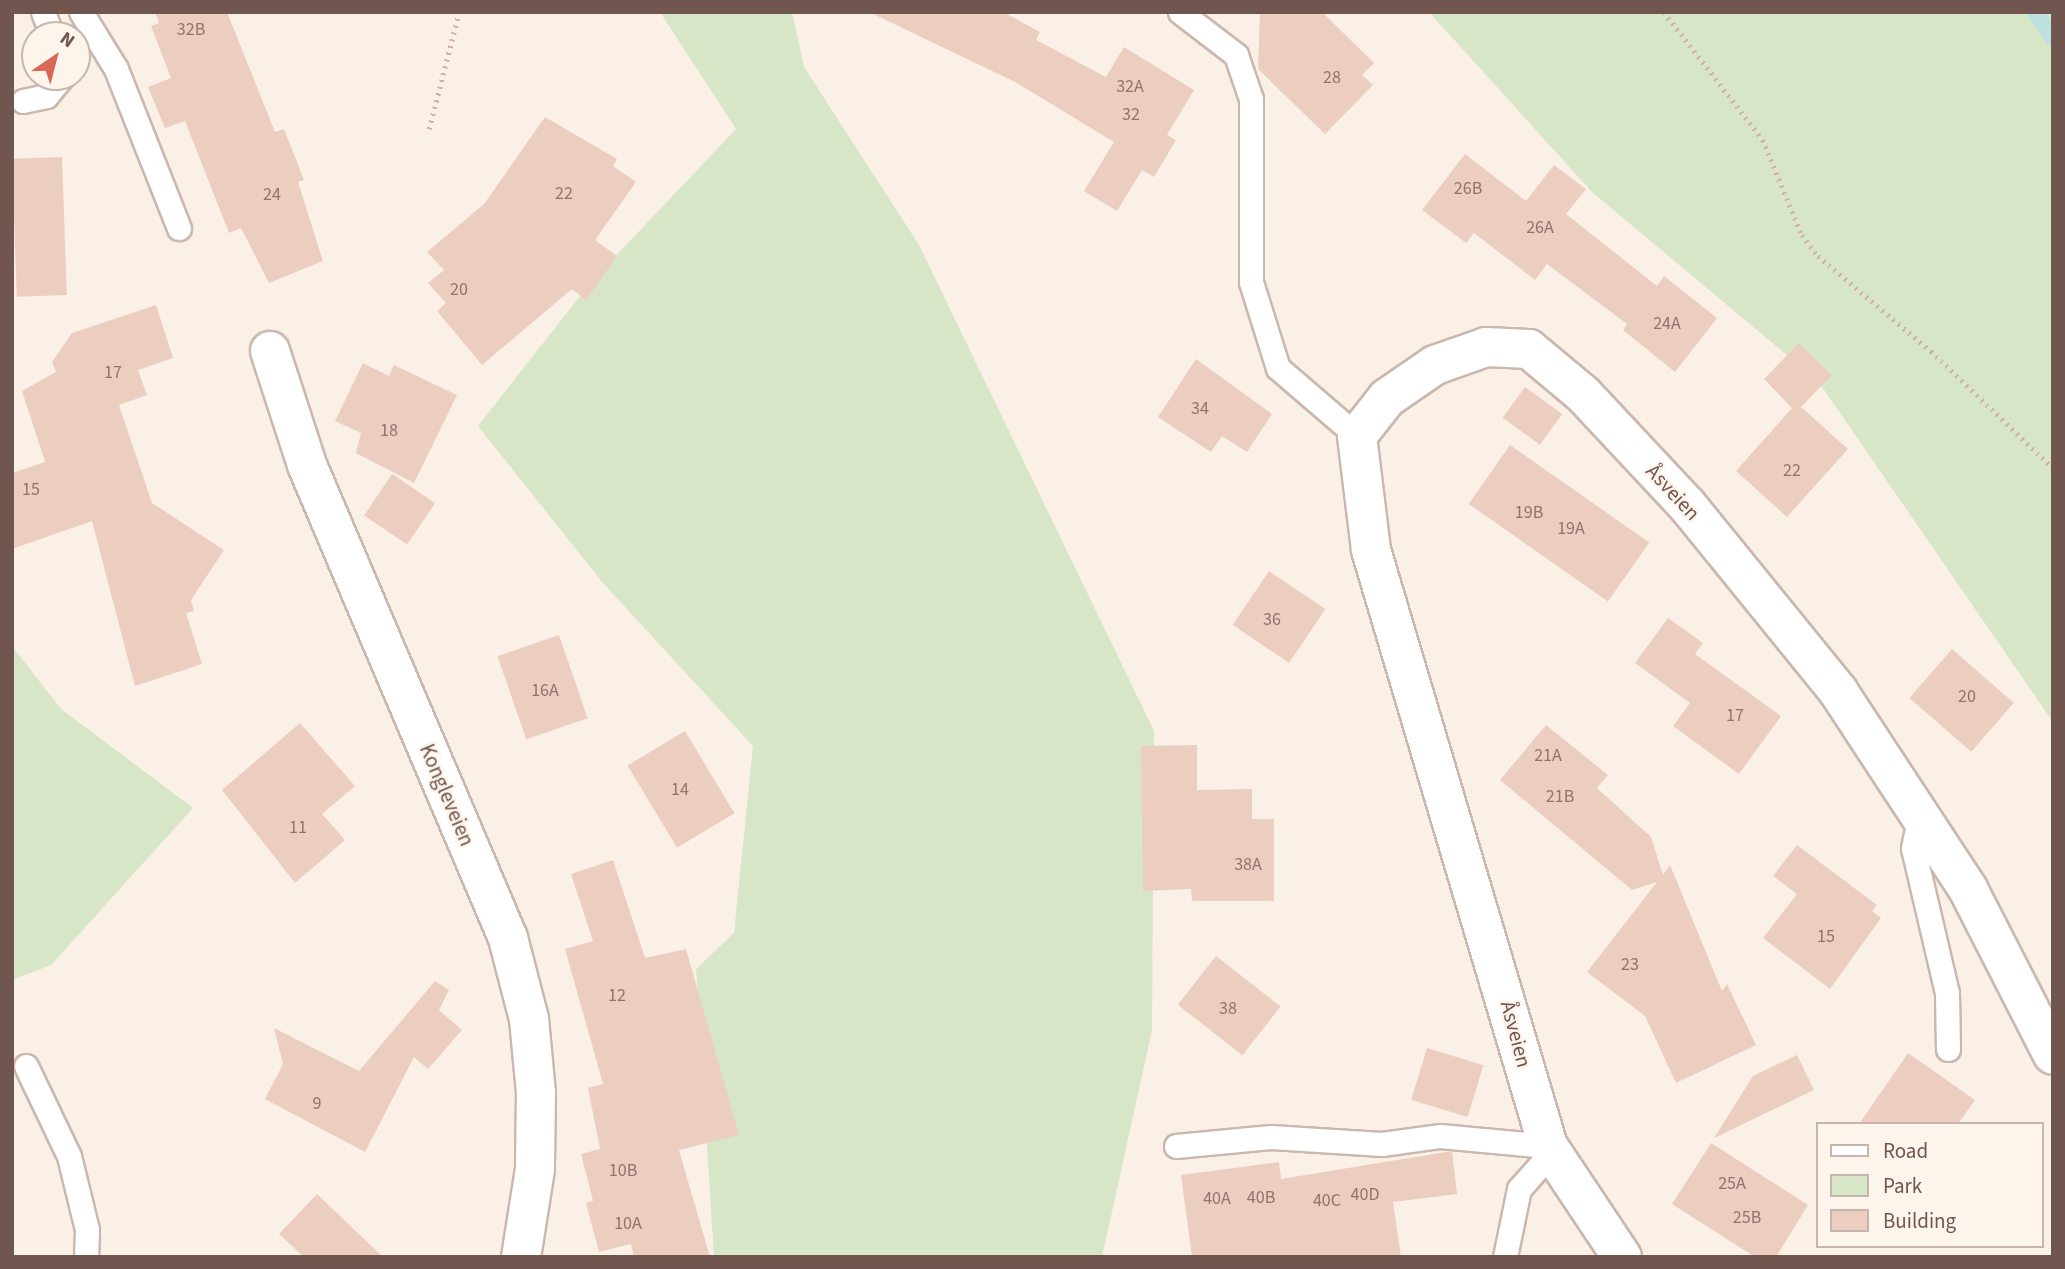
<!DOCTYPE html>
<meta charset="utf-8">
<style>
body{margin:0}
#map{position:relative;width:2065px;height:1269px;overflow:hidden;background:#faf0e6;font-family:"Source Sans 3",sans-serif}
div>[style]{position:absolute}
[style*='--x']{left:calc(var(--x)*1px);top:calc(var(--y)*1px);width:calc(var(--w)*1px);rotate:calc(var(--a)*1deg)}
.green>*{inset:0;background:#d6e6c6}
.stream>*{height:16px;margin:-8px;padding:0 8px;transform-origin:8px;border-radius:8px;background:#bde0e1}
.building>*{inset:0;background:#eccec1;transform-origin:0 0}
.path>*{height:4.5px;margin-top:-2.25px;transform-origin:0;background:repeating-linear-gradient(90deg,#d1b1a4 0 2px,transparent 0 7px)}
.roads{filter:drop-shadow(2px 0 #cab7ad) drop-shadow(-2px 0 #cab7ad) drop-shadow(0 2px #cab7ad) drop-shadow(0 -2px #cab7ad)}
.lane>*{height:23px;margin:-11.5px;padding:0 11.5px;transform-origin:11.5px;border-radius:11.5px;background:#fff}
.street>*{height:38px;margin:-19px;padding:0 19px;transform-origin:19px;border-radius:19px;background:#fff}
span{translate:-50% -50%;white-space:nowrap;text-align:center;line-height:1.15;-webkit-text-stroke:5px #fdf5ec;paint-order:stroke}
.number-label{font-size:18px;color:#8f746b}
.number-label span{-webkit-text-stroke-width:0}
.street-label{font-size:21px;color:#70564e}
.frame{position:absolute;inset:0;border:14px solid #70564e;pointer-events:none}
.legend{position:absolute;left:1816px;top:1122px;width:228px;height:126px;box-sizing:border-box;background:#fdf5ec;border:2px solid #c5b5ad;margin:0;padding:9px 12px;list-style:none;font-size:21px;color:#70564e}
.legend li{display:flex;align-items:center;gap:14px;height:35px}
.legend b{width:35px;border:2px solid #c5b5ad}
.north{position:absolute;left:21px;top:21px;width:70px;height:70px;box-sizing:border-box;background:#fdf5ec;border:2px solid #c5b5ad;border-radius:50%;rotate:35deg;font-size:19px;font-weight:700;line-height:28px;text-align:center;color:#70564e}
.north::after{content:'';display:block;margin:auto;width:24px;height:32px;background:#d76858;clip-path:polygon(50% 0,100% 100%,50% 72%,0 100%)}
</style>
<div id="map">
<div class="green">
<div style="clip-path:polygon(660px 12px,792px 12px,804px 67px,919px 245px,1154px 731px,1152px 1030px,1102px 1257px,714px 1257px,696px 969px,734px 933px,753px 746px,603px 583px,478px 426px,592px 281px,736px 129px)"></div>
<div style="clip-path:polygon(1429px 12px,2053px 12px,2053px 722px,1818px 381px,1592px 192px)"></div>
<div style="clip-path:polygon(12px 646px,61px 709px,193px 808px,51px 965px,12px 980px)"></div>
</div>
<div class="stream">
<div style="--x:2035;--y:12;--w:32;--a:55"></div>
</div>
<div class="building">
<div style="clip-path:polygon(155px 12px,227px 12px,275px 132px,284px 129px,304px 180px,298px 182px,323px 261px,269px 283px,241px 228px,229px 233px,185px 121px,165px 128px,148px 87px,171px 78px,151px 26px,159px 23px)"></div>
<div style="clip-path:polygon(869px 12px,1003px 12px,1040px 32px,1036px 40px,1106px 77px,1124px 47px,1194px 90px,1167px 135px,1176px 140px,1154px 177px,1142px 170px,1117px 211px,1084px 191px,1114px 142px,1015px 82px)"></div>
<div style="clip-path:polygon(1260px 12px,1322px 12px,1374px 63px,1362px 75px,1373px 85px,1325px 134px,1258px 69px)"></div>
<div style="clip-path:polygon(545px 117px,617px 159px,613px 166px,636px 182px,595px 240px,617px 256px,586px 300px,572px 289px,482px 365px,437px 311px,446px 303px,428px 283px,444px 270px,427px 252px,484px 204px)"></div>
<div style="clip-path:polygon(1465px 154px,1526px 201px,1554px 165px,1586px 189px,1566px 214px,1657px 286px,1664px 276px,1717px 318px,1675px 372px,1623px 330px,1627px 324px,1547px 264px,1535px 280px,1474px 233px,1466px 243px,1422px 210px)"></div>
<div style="left:62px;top:157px;width:138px;height:50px;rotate:88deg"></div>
<div style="clip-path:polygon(156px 305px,173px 358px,138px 370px,147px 395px,119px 405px,152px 503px,224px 550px,191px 600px,194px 611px,186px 613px,202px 664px,135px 686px,92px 521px,12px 549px,12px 473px,45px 462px,22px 391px,56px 372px,52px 362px,72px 333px)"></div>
<div style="clip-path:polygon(1799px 343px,1832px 375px,1801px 407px,1848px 449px,1787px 517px,1736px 471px,1792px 408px,1764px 379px)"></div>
<div style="clip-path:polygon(1196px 359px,1272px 414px,1247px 452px,1222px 436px,1211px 452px,1158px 417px)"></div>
<div style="clip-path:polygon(363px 363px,389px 376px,394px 365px,457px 395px,414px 483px,356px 453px,361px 433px,335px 421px)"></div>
<div style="left:1525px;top:387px;width:46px;height:38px;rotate:36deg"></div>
<div style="left:1510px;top:445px;width:170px;height:72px;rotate:35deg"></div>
<div style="left:392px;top:474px;width:52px;height:50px;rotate:34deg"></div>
<div style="left:1269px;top:571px;width:68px;height:65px;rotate:34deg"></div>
<div style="clip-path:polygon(1668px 618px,1703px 643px,1695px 654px,1781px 716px,1739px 774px,1673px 726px,1690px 703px,1635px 663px)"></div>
<div style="left:559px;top:635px;width:88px;height:65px;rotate:71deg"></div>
<div style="left:1952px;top:649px;width:82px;height:65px;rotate:41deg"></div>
<div style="clip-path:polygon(300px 723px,355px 786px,322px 814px,345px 840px,295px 883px,222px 790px)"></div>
<div style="clip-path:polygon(1546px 725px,1608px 775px,1597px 788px,1651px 837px,1663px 875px,1670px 865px,1722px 991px,1727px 984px,1756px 1045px,1676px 1083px,1645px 1016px,1587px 972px,1657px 882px,1632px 890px,1500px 780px)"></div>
<div style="left:685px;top:731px;width:96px;height:67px;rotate:59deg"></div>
<div style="clip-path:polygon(1197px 745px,1197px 790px,1252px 789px,1252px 819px,1274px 819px,1274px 901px,1192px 901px,1191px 889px,1143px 891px,1141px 746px)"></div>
<div style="clip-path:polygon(1797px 845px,1877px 905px,1872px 911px,1881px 918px,1830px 989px,1763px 938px,1797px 894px,1773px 876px)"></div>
<div style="clip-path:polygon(613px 860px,645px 958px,686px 949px,739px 1135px,679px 1150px,710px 1257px,634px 1257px,631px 1244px,599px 1252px,586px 1203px,593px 1201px,581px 1154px,600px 1149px,588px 1088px,603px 1084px,565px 949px,593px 941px,571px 874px)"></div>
<div style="left:1216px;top:956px;width:82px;height:62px;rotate:38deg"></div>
<div style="clip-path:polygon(435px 981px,449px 990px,439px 1010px,462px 1030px,428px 1069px,414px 1057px,365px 1152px,265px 1099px,283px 1064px,274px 1028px,359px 1071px)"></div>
<div style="left:1427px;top:1048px;width:59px;height:54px;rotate:17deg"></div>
<div style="clip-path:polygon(1908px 1053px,1975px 1100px,1958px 1124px,1859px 1124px)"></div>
<div style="clip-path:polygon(1797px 1055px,1814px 1090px,1714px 1138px,1753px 1076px)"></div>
<div style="clip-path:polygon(1711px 1143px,1808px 1205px,1776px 1257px,1755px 1257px,1672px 1204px)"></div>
<div style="clip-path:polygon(1452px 1151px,1457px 1194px,1393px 1202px,1401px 1257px,1192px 1257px,1181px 1175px,1279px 1162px,1281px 1179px)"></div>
<div style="clip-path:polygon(317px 1194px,383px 1257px,304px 1257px,279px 1234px)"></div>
</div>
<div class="path">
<div style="--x:1664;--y:12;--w:162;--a:52.3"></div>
<div style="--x:1763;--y:140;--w:103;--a:67.7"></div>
<div style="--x:1802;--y:235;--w:26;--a:53"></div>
<div style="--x:1818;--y:256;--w:148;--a:40.1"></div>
<div style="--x:1931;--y:351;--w:169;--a:43.8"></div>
<div style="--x:429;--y:129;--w:121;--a:-75.6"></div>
</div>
<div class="roads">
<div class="lane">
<div style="--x:43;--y:12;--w:25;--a:69"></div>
<div style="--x:81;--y:12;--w:67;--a:58.4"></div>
<div style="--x:116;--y:69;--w:171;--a:68.4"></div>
<div style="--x:1180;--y:12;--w:71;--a:37.5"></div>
<div style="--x:1236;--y:55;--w:46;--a:71.2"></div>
<div style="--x:1251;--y:99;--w:183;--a:90"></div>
<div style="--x:1251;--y:282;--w:90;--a:72.6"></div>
<div style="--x:1278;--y:368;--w:104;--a:40.7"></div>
<div style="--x:23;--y:101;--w:24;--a:-12"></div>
<div style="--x:46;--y:96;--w:25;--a:-50"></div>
<div style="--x:1920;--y:815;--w:34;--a:102"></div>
<div style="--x:1913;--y:848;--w:149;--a:76.8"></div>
<div style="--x:1947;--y:993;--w:56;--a:89"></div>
<div style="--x:26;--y:1066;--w:100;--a:64.5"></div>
<div style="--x:69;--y:1156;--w:76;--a:76.3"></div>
<div style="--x:87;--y:1230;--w:27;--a:92"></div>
<div style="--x:1176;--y:1146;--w:95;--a:-5.4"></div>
<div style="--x:1271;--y:1137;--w:111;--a:3.6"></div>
<div style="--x:1382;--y:1144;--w:59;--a:-7.9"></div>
<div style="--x:1440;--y:1136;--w:108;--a:5.3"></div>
<div style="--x:1505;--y:1257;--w:69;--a:-78.4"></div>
<div style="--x:1519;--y:1189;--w:48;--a:-48.4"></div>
</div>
<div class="street">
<div style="--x:270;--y:351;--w:120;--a:72"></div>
<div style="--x:307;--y:465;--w:514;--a:66.98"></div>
<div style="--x:508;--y:938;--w:84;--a:75.5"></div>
<div style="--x:529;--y:1019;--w:74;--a:84.6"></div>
<div style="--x:536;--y:1093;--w:76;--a:90.8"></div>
<div style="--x:535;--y:1169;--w:89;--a:99"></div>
<div style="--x:1622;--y:1257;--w:133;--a:-123.7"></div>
<div style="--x:1548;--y:1146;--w:622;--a:-106.54"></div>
<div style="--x:1371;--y:550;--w:115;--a:-97"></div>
<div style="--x:1357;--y:436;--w:48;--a:-51.7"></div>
<div style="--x:1387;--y:398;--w:58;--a:-34.5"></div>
<div style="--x:1435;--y:365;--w:54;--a:-19.4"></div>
<div style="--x:1486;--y:347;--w:43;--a:2.7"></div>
<div style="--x:1529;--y:349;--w:70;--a:39.8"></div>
<div style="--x:1583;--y:394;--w:152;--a:46.9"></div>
<div style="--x:1687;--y:505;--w:240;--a:50.9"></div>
<div style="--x:1838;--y:691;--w:237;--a:56.7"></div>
<div style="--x:1968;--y:889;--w:186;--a:62.9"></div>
</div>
</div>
<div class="number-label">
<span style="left:191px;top:30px">32B</span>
<span style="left:1332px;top:78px">28</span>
<span style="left:1130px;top:87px">32A</span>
<span style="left:1131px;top:115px">32</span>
<span style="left:1468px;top:189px">26B</span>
<span style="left:564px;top:194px">22</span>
<span style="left:272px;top:195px">24</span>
<span style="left:1540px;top:228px">26A</span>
<span style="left:459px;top:290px">20</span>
<span style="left:1667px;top:324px">24A</span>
<span style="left:113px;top:373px">17</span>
<span style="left:1200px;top:409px">34</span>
<span style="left:389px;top:431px">18</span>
<span style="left:1792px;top:471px">22</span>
<span style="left:31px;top:490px">15</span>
<span style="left:1529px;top:513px">19B</span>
<span style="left:1571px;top:529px">19A</span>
<span style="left:1272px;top:620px">36</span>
<span style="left:545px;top:691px">16A</span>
<span style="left:1967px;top:697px">20</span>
<span style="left:1735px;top:716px">17</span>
<span style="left:1548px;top:756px">21A</span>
<span style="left:680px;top:790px">14</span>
<span style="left:1560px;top:797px">21B</span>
<span style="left:298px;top:828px">11</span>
<span style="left:1248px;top:865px">38A</span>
<span style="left:1826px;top:937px">15</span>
<span style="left:1630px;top:965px">23</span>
<span style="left:617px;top:996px">12</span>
<span style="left:1228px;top:1009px">38</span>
<span style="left:317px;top:1104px">9</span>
<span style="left:623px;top:1171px">10B</span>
<span style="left:1732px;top:1184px">25A</span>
<span style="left:1365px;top:1195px">40D</span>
<span style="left:1261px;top:1198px">40B</span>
<span style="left:1217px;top:1199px">40A</span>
<span style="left:1327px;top:1201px">40C</span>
<span style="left:1747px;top:1218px">25B</span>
<span style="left:628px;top:1224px">10A</span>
</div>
<div class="street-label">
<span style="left:1673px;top:492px;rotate:47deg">Åsveien</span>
<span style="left:447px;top:795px;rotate:67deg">Kongleveien</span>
<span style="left:1516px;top:1034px;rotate:75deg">Åsveien</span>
</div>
<div class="frame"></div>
<ul class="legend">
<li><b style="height:9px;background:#fff"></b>Road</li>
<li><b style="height:19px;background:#d6e6c6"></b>Park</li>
<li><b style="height:19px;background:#eccec1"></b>Building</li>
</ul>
<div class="north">N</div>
</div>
